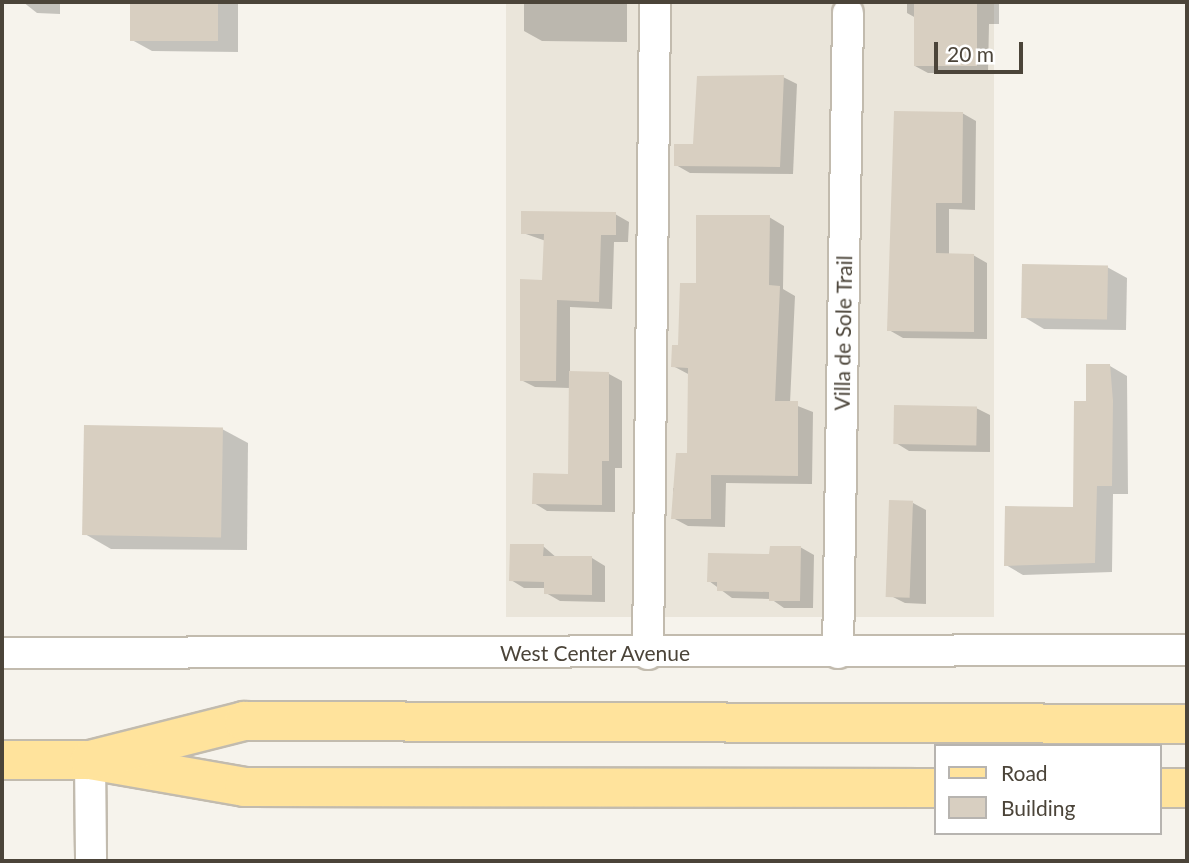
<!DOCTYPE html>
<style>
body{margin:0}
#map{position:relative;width:1189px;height:863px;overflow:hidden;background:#f6f3ec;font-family:Lato,sans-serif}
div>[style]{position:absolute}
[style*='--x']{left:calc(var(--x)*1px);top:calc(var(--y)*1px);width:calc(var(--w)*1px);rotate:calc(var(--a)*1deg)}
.residential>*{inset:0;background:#eae5da;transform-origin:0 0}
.shadow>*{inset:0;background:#0003}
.building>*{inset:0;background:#d8cfc1;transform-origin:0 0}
.roads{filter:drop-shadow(2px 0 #c2bbae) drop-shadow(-2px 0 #c2bbae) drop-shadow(0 2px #c2bbae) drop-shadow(0 -2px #c2bbae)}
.street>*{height:30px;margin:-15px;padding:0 15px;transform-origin:15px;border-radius:15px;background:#fff}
.primary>*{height:38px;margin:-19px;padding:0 19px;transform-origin:19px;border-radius:19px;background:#ffe39c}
span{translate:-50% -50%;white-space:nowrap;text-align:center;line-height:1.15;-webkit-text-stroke:6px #fff;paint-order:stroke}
.street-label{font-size:21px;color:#4b4439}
.frame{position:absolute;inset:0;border:4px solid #4b4439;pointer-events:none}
.legend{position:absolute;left:934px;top:744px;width:228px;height:91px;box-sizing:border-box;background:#fff;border:2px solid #b7b4b0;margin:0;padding:9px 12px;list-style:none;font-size:21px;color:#4b4439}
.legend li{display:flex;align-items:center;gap:14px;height:35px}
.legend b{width:35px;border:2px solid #b7b4b0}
.scale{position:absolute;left:934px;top:42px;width:89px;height:32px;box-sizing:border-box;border:4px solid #4b4439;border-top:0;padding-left:9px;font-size:21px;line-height:24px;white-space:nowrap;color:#4b4439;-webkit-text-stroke:5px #fff;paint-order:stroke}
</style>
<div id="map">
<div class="residential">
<div style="left:506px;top:2px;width:488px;height:615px"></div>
</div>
<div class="shadow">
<div style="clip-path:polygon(23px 2px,60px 2px,60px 14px,37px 13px)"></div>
<div style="clip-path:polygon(132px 2px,238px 2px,238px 52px,152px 51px,132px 40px)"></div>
<div style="clip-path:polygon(524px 2px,627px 2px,627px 42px,542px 41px,524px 31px)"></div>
<div style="clip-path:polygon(907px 2px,999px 2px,999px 24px,989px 24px,988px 73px,928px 73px,915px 66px,916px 18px,907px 13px)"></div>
<div style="clip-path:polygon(783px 77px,797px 84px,793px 174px,690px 173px,676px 165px)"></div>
<div style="clip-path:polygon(962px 113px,976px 121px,975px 210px,949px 209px,949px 255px,973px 255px,987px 263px,987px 339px,903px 338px,889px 330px)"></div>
<div style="clip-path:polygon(615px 214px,629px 222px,628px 242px,614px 242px,612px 309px,570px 307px,570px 373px,609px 374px,622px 381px,622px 468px,615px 468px,615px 512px,547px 511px,534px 503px,570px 475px,570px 388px,535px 387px,521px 380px,544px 282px,546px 241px,523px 233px)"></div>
<div style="clip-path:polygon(769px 217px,784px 226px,783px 289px,795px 296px,790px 403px,813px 412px,812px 484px,726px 483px,725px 527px,688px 526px,673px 518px,673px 488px,678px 488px,689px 455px,690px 375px,673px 366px,697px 285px)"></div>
<div style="clip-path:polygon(1107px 267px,1127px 278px,1126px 330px,1044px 329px,1024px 317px)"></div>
<div style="clip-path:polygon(1110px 366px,1127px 376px,1128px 494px,1113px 494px,1112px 572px,1023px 575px,1006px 565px,1074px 508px,1088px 403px)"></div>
<div style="clip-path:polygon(976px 408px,990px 415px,990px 452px,909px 451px,896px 443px)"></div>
<div style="clip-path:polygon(222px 429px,248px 443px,247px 550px,111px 549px,85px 534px)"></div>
<div style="clip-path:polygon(913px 503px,926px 510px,926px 604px,905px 603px,891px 596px)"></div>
<div style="clip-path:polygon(543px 546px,557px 558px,592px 558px,605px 566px,605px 602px,560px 601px,546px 593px,546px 588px,524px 588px,511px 580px)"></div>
<div style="clip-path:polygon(800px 547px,814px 555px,813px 608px,784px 608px,771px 599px,732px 598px,709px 581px)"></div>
</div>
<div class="building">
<div style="left:130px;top:2px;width:88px;height:39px"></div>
<div style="left:914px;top:2px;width:63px;height:64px"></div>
<div style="clip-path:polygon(784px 75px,780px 167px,674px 166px,674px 144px,693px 144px,697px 76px)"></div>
<div style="clip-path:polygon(894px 111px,963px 112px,962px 203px,936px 203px,936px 253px,974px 254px,974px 332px,887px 331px)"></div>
<div style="clip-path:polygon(521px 211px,616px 212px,616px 235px,601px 235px,599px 302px,557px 300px,556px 381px,520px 381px,520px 279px,542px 280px,544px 234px,521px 234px)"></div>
<div style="clip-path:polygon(696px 215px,770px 215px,769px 285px,780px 286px,775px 401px,798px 401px,798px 476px,711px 475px,711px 519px,671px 519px,676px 453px,687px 453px,688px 368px,671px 367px,672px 345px,678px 345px,680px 283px,696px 283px)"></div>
<div style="left:1022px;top:264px;width:86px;height:54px;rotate:1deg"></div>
<div style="clip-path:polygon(1086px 364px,1110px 364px,1113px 401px,1112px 486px,1097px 486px,1095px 563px,1004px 566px,1005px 506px,1073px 507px,1074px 401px,1086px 401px)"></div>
<div style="clip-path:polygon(569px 371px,609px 372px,609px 461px,602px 461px,602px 505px,532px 504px,533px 473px,568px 474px)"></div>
<div style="left:894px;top:405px;width:83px;height:39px;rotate:1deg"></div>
<div style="left:84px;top:425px;width:139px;height:110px;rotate:1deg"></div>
<div style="left:889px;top:500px;width:24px;height:97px;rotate:2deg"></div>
<div style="clip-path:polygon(510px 544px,544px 544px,543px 556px,592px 556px,592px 595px,544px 594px,544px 582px,509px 581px)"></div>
<div style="clip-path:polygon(770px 546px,801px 546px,800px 601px,769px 601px,769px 592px,717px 591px,717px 582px,707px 582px,708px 553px,769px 554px)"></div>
</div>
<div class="roads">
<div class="street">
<div style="--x:2;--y:653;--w:1185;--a:-0.15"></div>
<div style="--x:838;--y:653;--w:640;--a:-89.1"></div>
<div style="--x:648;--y:654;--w:652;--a:-89.38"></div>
<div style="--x:90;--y:760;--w:101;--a:89.4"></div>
</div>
<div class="primary">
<div style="--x:2;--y:760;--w:88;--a:0"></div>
<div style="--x:90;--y:760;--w:156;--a:9.9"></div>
<div style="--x:244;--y:787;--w:691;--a:0.08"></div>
<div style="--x:90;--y:760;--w:159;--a:-14.2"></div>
<div style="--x:244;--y:721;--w:943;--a:0.18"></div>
<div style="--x:1159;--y:788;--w:28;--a:0"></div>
</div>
</div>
<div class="street-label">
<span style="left:843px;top:333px;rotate:-89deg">Villa de Sole Trail</span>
<span style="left:595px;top:653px">West Center Avenue</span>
</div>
<div class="frame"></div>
<ul class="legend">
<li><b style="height:9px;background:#ffe39c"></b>Road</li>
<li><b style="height:19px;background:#d8cfc1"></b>Building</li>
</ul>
<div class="scale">20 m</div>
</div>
